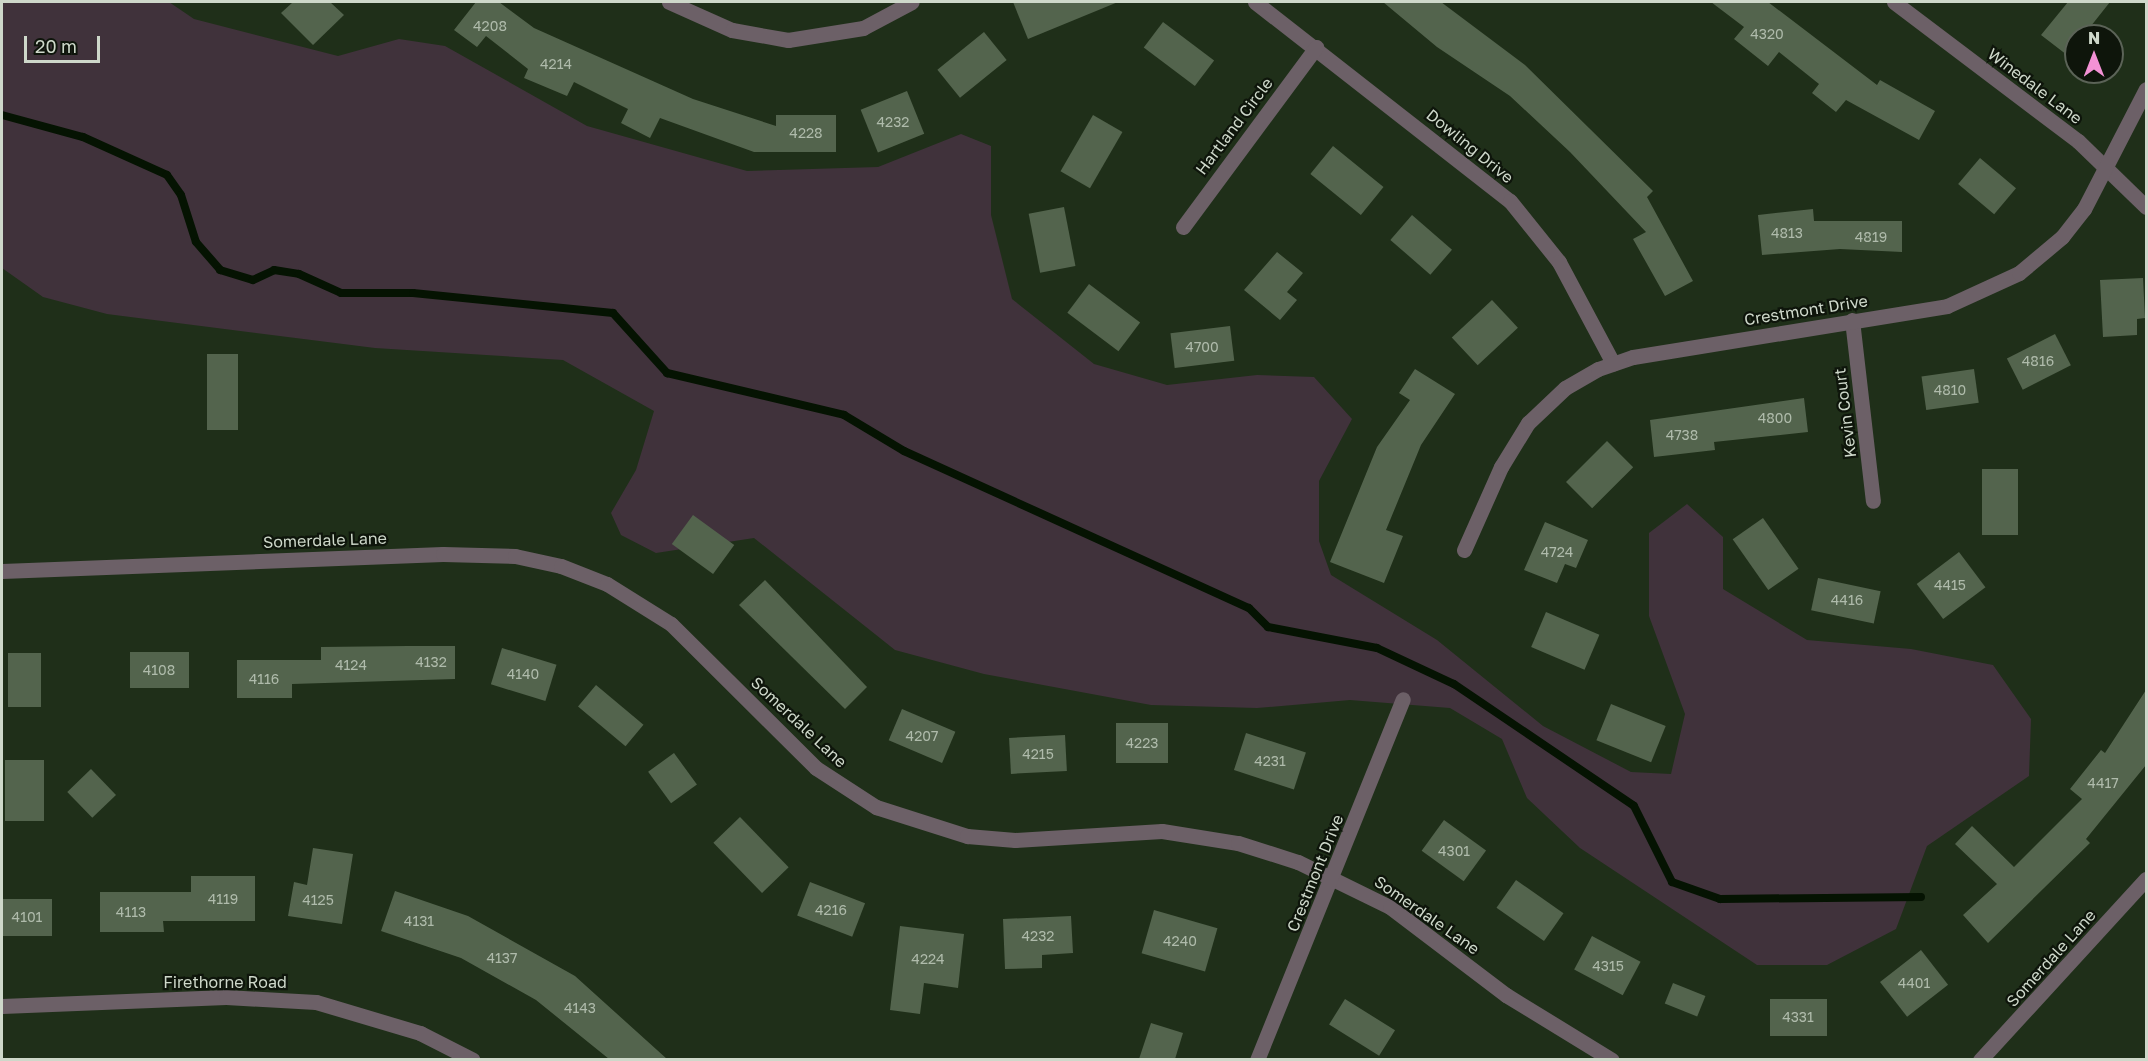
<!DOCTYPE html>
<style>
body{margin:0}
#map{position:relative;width:2148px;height:1061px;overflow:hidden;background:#1f2f19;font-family:"Golos Text",sans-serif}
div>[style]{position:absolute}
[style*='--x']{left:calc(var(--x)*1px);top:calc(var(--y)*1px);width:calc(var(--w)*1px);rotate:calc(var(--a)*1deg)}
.green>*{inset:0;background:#40323b}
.stream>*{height:8px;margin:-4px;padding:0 4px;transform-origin:4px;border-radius:4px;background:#051302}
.building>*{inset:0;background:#53644d;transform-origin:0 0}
.minor>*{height:15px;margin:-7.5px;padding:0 7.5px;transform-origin:7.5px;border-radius:7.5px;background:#6c6067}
span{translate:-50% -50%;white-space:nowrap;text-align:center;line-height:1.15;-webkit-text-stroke:4.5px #0e150b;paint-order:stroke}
.number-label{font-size:14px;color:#afbbab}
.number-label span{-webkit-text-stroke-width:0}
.street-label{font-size:16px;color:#ced8ca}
.frame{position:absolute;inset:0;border:3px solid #ced8ca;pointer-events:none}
.north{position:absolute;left:2064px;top:24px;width:60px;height:60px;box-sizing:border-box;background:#0e150b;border:2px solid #5b6357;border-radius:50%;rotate:0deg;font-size:16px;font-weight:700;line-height:24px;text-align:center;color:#ced8ca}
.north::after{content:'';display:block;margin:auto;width:21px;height:27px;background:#f391d5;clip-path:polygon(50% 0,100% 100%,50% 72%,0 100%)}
.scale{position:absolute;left:24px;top:36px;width:76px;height:27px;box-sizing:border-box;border:3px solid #ced8ca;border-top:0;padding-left:8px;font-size:18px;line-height:21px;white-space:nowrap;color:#ced8ca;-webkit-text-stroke:4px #0e150b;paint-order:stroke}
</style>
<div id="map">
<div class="green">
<div style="clip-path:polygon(2px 2px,169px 2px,194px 19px,338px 56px,399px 39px,445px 46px,587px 126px,747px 171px,878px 167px,961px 134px,991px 146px,991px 215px,1012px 299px,1094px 364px,1167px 385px,1257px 375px,1314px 377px,1352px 419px,1319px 481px,1319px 541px,1331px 575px,1437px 640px,1543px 726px,1631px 772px,1671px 774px,1685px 714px,1649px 616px,1649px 533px,1687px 504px,1723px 537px,1723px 589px,1807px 640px,1911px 649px,1993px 665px,2031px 719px,2029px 776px,1927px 846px,1896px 929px,1827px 965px,1757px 965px,1580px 848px,1527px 798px,1502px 739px,1450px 708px,1350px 700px,1257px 708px,1151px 705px,984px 674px,895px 650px,754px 538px,656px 553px,621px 535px,611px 513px,636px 470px,654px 411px,563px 360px,375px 348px,107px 314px,43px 297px,2px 268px)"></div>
</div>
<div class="stream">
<div style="--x:2;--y:115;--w:84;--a:15.2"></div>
<div style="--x:83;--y:137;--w:92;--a:24.3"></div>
<div style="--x:167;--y:175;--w:24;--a:55"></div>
<div style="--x:181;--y:195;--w:49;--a:72.3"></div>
<div style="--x:196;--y:242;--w:37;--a:49"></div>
<div style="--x:220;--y:270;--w:34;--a:17"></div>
<div style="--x:253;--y:280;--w:23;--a:-25"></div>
<div style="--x:274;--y:270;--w:25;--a:9"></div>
<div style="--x:299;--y:274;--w:46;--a:24.3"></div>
<div style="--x:341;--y:293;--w:72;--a:0"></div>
<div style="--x:413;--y:293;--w:201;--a:5.7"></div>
<div style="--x:613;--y:313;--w:81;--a:48"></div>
<div style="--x:667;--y:373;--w:182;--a:13.3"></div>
<div style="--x:844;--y:415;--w:70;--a:31"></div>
<div style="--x:904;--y:451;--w:379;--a:24.5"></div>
<div style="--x:1249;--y:608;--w:27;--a:45"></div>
<div style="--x:1268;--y:627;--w:111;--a:10.9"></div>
<div style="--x:1377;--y:648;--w:85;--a:25.1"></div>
<div style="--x:1454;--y:684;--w:217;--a:34.1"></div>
<div style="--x:1634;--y:806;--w:85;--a:63.4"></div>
<div style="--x:1672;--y:882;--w:51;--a:19.5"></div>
<div style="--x:1720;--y:899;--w:201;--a:-0.6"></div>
</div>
<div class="building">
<div style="clip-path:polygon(293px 2px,330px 2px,344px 15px,313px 45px,281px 13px)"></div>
<div style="clip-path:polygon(476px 2px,499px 2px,534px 28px,693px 99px,776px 126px,776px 115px,836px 115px,836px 152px,754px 152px,660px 118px,650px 138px,621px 123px,628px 109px,574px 82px,567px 96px,524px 78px,528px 69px,486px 36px,477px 47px,454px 30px)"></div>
<div style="clip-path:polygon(1013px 2px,1118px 2px,1028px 39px)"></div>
<div style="clip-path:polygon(1383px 2px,1441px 2px,1525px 65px,1653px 191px,1647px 197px,1693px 281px,1665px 296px,1633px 239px,1646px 232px,1570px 152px,1510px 96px,1437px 47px)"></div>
<div style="clip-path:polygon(1711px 2px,1768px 2px,1877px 85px,1880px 80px,1935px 111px,1919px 140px,1846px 100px,1836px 112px,1812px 93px,1819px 84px,1779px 52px,1768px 66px,1734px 39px,1744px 27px)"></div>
<div style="clip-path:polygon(2068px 2px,2110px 2px,2083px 36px,2076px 36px,2067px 55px,2041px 35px)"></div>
<div style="left:1163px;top:22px;width:64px;height:32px;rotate:37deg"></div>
<div style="left:984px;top:32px;width:36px;height:60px;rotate:51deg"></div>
<div style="left:907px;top:91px;width:46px;height:50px;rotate:68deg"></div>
<div style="left:1093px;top:115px;width:34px;height:65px;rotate:30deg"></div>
<div style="left:1333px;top:146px;width:65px;height:36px;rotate:39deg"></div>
<div style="left:1980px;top:158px;width:47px;height:34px;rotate:40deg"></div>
<div style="left:1064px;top:207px;width:60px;height:36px;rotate:79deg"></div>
<div style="clip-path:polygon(1813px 209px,1814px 221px,1902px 221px,1902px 252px,1840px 249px,1762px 255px,1758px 215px)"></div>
<div style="left:1412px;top:215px;width:53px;height:33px;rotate:41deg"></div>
<div style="clip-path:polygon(1277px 252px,1303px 273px,1287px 292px,1297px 300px,1280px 320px,1244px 290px)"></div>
<div style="clip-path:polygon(2143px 278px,2145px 318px,2137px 319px,2137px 335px,2103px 337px,2100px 280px)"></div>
<div style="left:1089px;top:284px;width:64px;height:36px;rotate:37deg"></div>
<div style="left:1492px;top:300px;width:38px;height:55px;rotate:47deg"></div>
<div style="left:1230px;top:326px;width:35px;height:60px;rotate:83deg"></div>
<div style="left:2055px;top:334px;width:35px;height:54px;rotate:63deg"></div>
<div style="left:207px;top:354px;width:31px;height:76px"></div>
<div style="clip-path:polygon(1415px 369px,1455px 394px,1421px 445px,1386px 530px,1403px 536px,1384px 583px,1330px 562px,1377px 447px,1410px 400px,1399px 393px)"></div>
<div style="left:1974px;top:369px;width:34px;height:53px;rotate:82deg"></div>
<div style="clip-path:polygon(1804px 398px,1808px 432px,1714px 442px,1715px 450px,1654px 457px,1650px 420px)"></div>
<div style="left:1607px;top:441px;width:37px;height:58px;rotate:45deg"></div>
<div style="left:1982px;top:469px;width:36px;height:66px"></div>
<div style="left:693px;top:515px;width:51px;height:36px;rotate:36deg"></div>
<div style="left:1763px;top:518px;width:62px;height:37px;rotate:55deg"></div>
<div style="clip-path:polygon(1545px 522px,1588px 540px,1576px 568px,1565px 564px,1557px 583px,1524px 570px)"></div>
<div style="left:1959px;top:552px;width:44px;height:53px;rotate:53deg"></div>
<div style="left:1818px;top:578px;width:64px;height:33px;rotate:12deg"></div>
<div style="clip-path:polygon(765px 580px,867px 687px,845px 709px,739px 605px)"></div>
<div style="left:1546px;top:612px;width:58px;height:38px;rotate:23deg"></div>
<div style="clip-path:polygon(408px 646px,455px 646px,455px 679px,292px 684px,292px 698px,237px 698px,237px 660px,321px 660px,321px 647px)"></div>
<div style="left:502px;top:648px;width:57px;height:38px;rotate:17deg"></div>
<div style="left:130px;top:652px;width:59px;height:36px"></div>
<div style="left:8px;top:653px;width:33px;height:54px"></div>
<div style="left:596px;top:685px;width:62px;height:28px;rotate:40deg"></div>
<div style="clip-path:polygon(2146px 690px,2146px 765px,2086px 839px,2090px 843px,1988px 943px,1963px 915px,1997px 884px,1955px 844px,1972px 826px,2014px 867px,2082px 799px,2070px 789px,2101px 750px,2105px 753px)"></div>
<div style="left:1611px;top:704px;width:59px;height:39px;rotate:22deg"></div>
<div style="left:902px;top:709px;width:58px;height:34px;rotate:23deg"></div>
<div style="left:1116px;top:723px;width:52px;height:40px"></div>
<div style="left:1246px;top:733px;width:63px;height:39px;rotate:18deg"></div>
<div style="left:1065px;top:735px;width:36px;height:56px;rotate:87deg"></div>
<div style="left:674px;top:753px;width:39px;height:32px;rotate:54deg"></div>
<div style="left:5px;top:760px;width:39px;height:61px"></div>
<div style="left:91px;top:769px;width:36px;height:33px;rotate:46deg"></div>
<div style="left:740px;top:817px;width:70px;height:37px;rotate:46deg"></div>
<div style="left:1444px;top:820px;width:52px;height:38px;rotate:36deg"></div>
<div style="clip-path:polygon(313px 848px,353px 854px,342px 924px,288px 916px,294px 882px,307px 885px)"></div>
<div style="clip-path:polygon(191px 876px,255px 876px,255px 921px,163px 921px,164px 932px,100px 932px,100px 892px,191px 892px)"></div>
<div style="left:1516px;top:880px;width:58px;height:34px;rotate:35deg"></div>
<div style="left:810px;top:882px;width:59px;height:36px;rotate:21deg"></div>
<div style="clip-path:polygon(395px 891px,468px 916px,575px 976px,667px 1059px,609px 1059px,536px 1000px,461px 958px,381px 931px)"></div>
<div style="left:2px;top:899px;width:50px;height:37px"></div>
<div style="left:1154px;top:910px;width:66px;height:45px;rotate:16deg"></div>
<div style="clip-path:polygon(1071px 916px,1073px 953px,1042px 955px,1042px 968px,1005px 969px,1003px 919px)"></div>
<div style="clip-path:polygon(900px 926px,964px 934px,958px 988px,924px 983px,920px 1014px,890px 1010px)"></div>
<div style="left:1592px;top:936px;width:55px;height:38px;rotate:28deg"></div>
<div style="left:1921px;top:950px;width:44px;height:52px;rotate:52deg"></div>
<div style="left:1673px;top:983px;width:35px;height:22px;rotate:22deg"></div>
<div style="left:1345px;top:999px;width:59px;height:30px;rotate:32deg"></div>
<div style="left:1770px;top:999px;width:57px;height:37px"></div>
<div style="clip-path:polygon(1151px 1023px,1183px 1033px,1175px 1059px,1139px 1059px)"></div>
</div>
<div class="minor">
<div style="--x:669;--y:2;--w:69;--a:24"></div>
<div style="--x:732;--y:30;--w:57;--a:10.1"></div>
<div style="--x:788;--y:40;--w:76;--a:-9.1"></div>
<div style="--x:863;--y:28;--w:55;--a:-28"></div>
<div style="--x:1255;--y:2;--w:323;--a:38"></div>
<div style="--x:1510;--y:201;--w:78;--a:51.2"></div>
<div style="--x:1559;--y:262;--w:115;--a:61.9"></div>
<div style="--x:1894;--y:2;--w:231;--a:37.1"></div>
<div style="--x:2078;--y:141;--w:95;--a:44.1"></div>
<div style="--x:1183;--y:227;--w:224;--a:-53.5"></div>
<div style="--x:1852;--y:320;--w:182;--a:83.4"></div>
<div style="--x:1464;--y:550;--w:91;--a:-66"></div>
<div style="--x:1501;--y:467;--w:52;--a:-58.5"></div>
<div style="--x:1528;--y:423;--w:51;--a:-43.4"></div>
<div style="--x:1565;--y:388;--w:38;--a:-30"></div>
<div style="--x:1598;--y:369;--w:37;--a:-19"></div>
<div style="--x:1633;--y:357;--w:318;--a:-9.2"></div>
<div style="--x:1947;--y:306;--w:79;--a:-24.6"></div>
<div style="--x:2019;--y:273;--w:56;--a:-39.9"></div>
<div style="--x:2062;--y:237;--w:36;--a:-52"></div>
<div style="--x:2084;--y:209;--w:135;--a:-62.7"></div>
<div style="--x:2;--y:571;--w:441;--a:-2.2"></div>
<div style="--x:443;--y:554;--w:72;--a:1.6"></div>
<div style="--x:515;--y:556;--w:47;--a:12.3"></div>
<div style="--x:561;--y:566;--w:49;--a:21.4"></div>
<div style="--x:607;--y:584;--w:75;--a:32"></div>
<div style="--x:671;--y:624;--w:204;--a:44.8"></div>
<div style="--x:816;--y:768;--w:72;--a:33"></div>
<div style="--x:876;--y:807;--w:96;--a:17.7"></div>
<div style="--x:967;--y:836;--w:48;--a:4.8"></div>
<div style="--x:1015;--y:840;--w:147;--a:-3.5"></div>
<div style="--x:1162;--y:831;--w:77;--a:9"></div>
<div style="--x:1238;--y:843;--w:63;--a:17.6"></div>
<div style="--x:1298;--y:862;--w:102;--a:26.1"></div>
<div style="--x:1390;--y:907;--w:146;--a:37.2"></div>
<div style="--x:1506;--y:995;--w:124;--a:31.5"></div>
<div style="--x:2;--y:1006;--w:224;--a:-2.3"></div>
<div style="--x:226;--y:997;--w:90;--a:3.2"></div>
<div style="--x:316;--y:1002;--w:109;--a:16.6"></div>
<div style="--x:420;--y:1033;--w:59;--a:27"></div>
<div style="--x:1257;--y:1060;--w:389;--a:-68"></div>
<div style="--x:1980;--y:1060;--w:246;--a:-47.5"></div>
</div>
<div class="number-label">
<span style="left:490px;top:26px">4208</span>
<span style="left:1767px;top:34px">4320</span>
<span style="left:556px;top:64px">4214</span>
<span style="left:893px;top:122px">4232</span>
<span style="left:806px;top:133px">4228</span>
<span style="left:1787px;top:233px">4813</span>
<span style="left:1871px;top:237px">4819</span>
<span style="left:1202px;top:347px">4700</span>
<span style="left:2038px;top:361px">4816</span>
<span style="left:1950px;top:390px">4810</span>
<span style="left:1775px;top:418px">4800</span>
<span style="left:1682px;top:435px">4738</span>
<span style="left:1557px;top:552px">4724</span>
<span style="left:1950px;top:585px">4415</span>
<span style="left:1847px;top:600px">4416</span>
<span style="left:431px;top:662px">4132</span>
<span style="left:351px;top:665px">4124</span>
<span style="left:159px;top:670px">4108</span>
<span style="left:523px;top:674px">4140</span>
<span style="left:264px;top:679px">4116</span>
<span style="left:922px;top:736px">4207</span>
<span style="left:1142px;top:743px">4223</span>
<span style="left:1038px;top:754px">4215</span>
<span style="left:1270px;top:761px">4231</span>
<span style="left:2103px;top:783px">4417</span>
<span style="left:1454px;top:851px">4301</span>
<span style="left:223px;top:899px">4119</span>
<span style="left:318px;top:900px">4125</span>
<span style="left:831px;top:910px">4216</span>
<span style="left:131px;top:912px">4113</span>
<span style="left:27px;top:917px">4101</span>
<span style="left:419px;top:921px">4131</span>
<span style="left:1038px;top:936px">4232</span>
<span style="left:1180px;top:941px">4240</span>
<span style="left:502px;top:958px">4137</span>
<span style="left:928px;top:959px">4224</span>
<span style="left:1608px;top:966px">4315</span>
<span style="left:1914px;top:983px">4401</span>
<span style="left:580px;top:1008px">4143</span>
<span style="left:1798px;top:1017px">4331</span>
</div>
<div class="street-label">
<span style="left:2035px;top:86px;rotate:37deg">Winedale Lane</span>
<span style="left:1234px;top:126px;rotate:-53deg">Hartland Circle</span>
<span style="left:1470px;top:146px;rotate:39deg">Dowling Drive</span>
<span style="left:1806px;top:310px;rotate:-9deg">Crestmont Drive</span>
<span style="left:1845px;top:413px;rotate:-97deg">Kevin Court</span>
<span style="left:325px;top:540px;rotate:-2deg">Somerdale Lane</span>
<span style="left:799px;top:722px;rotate:43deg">Somerdale Lane</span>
<span style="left:1315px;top:873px;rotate:-68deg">Crestmont Drive</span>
<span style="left:1427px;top:915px;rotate:35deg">Somerdale Lane</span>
<span style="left:2051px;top:958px;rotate:-48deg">Somerdale Lane</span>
<span style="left:225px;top:982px">Firethorne Road</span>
</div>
<div class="frame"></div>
<div class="north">N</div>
<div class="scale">20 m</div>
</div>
